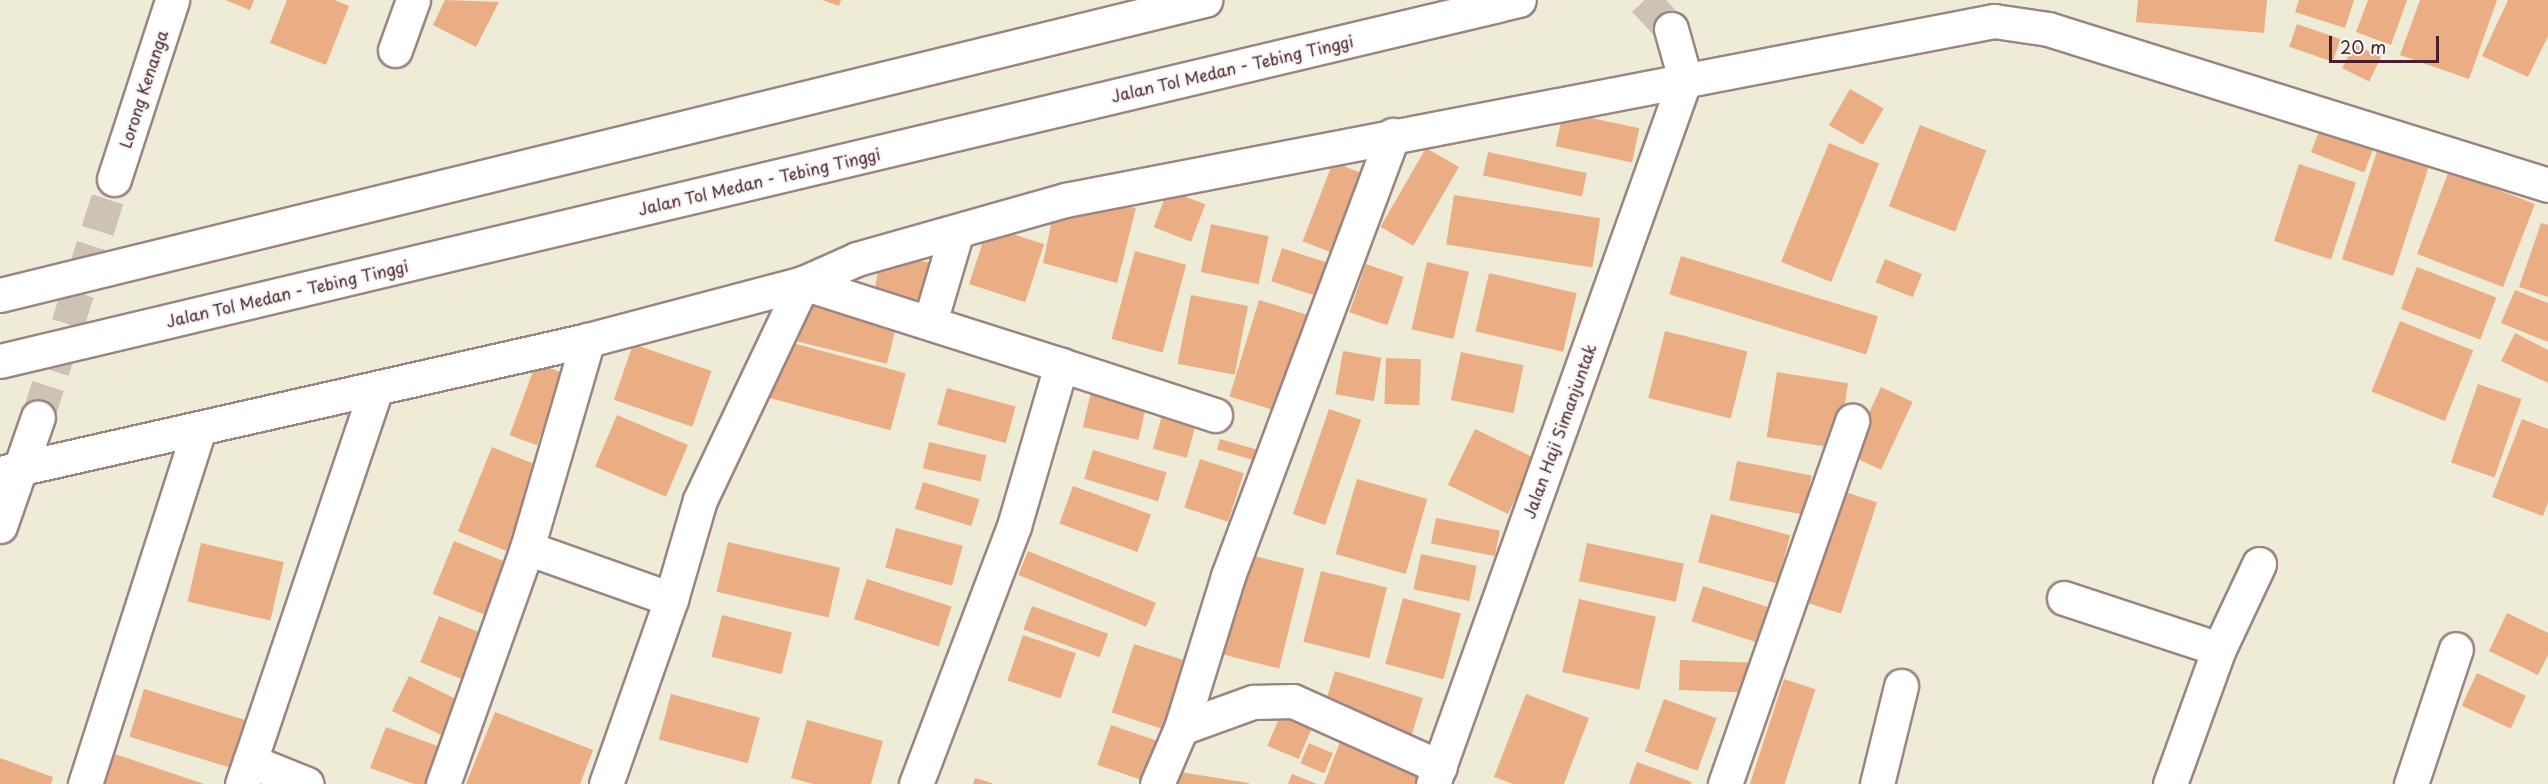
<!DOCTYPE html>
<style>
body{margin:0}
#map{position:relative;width:2548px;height:784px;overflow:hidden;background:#eeebd7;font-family:"Playpen Sans",sans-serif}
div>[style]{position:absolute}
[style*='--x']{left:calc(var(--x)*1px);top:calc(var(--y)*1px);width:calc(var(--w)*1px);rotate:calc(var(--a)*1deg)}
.building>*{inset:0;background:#ebae84;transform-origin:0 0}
.street-tunnel>*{height:33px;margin-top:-16.5px;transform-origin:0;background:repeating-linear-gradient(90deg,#cdc2b5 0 33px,transparent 0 49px)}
.roads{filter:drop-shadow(2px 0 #9c8581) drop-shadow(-2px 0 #9c8581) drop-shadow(0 2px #9c8581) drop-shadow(0 -2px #9c8581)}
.street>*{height:33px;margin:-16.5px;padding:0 16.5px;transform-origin:16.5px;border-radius:16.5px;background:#fff}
.highway>*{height:33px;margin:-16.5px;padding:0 16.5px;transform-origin:16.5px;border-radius:16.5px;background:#fff}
span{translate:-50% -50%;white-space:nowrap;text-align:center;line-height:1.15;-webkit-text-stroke:4.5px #f6f6f2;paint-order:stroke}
.street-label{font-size:16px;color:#4a1f2b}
.scale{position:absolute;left:2329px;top:36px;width:110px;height:27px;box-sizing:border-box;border:3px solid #4a1f2b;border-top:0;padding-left:8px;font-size:18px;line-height:21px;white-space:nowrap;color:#4a1f2b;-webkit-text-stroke:4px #f6f6f2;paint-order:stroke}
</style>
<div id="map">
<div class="building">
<div style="clip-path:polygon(225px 0,254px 0,250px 10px)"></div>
<div style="clip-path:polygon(287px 0,334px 0,349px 6px,326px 65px,270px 43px)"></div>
<div style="clip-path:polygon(445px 0,499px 2px,476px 47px,433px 25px)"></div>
<div style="clip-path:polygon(822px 0,841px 0,839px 6px)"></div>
<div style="clip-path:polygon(2138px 0,2267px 0,2264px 33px,2136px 22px)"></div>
<div style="clip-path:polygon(2299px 0,2354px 0,2345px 28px,2295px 12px)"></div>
<div style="clip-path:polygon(2368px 0,2407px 0,2391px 45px,2356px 32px)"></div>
<div style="clip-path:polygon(2420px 0,2497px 0,2469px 79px,2400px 55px)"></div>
<div style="clip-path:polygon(2508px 0,2548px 0,2548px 36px,2528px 77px,2482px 56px)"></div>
<div style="left:2297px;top:24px;width:46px;height:24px;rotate:19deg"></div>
<div style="left:2354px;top:44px;width:30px;height:27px;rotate:26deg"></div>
<div style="left:1850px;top:89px;width:39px;height:42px;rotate:30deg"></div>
<div style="left:1563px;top:112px;width:78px;height:35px;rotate:12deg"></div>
<div style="left:1920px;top:125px;width:71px;height:87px;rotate:21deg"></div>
<div style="left:2321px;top:126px;width:57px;height:28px;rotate:21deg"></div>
<div style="left:1829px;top:143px;width:54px;height:128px;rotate:22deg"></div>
<div style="left:1426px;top:148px;width:38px;height:91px;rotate:30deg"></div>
<div style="left:2378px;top:148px;width:54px;height:117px;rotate:18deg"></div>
<div style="left:1488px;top:152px;width:101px;height:24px;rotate:12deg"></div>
<div style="left:1333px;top:162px;width:42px;height:85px;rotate:21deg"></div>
<div style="left:2299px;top:164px;width:60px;height:81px;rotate:18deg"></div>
<div style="left:2449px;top:171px;width:92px;height:89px;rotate:21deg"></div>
<div style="left:1168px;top:190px;width:40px;height:40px;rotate:21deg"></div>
<div style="left:1454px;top:195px;width:148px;height:50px;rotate:9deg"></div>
<div style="clip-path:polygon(1088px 200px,1136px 208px,1117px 283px,1043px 263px,1054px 210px)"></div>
<div style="clip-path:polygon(2541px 223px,2548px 225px,2548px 297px,2519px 287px)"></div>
<div style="left:1211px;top:224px;width:59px;height:49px;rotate:12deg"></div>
<div style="left:988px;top:226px;width:59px;height:61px;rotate:18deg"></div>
<div style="left:1282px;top:248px;width:58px;height:35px;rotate:18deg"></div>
<div style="left:1135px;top:251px;width:53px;height:91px;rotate:15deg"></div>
<div style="left:881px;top:254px;width:56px;height:38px;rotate:10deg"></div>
<div style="left:1681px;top:256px;width:206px;height:40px;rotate:17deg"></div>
<div style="left:1885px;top:259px;width:40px;height:25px;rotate:22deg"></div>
<div style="left:1427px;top:262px;width:43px;height:69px;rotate:13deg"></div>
<div style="left:1366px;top:264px;width:40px;height:51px;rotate:19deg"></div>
<div style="left:2417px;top:267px;width:85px;height:45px;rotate:21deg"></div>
<div style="left:1489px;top:273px;width:90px;height:60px;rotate:13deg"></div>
<div style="clip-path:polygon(2515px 290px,2548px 303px,2548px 342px,2501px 323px)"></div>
<div style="left:1191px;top:295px;width:58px;height:70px;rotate:11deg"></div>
<div style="left:809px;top:296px;width:92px;height:47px;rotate:14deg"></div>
<div style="left:1259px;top:300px;width:58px;height:101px;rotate:17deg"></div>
<div style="left:2400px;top:321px;width:79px;height:76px;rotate:22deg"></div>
<div style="left:1665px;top:331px;width:85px;height:69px;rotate:14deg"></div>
<div style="clip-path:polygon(2515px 333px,2548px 350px,2548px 383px,2501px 361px)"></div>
<div style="left:785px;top:341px;width:125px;height:59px;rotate:15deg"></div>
<div style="left:633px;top:344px;width:83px;height:59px;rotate:19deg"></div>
<div style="left:1343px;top:351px;width:39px;height:44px;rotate:10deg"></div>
<div style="left:1461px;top:352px;width:64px;height:49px;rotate:12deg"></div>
<div style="left:1386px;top:358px;width:35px;height:46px;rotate:2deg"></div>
<div style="left:536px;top:363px;width:29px;height:77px;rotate:20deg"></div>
<div style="left:1777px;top:372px;width:72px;height:66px;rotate:9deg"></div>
<div style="left:2478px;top:384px;width:46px;height:83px;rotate:19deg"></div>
<div style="left:1881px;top:387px;width:35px;height:75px;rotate:25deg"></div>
<div style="left:947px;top:388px;width:71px;height:38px;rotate:15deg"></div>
<div style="left:1091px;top:392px;width:57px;height:36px;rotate:13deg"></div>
<div style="left:1329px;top:409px;width:34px;height:111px;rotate:19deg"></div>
<div style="left:617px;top:415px;width:77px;height:56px;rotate:23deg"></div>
<div style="left:1162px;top:415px;width:35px;height:35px;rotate:15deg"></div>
<div style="clip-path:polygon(2522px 419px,2548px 429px,2548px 502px,2543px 516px,2492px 497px)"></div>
<div style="left:1475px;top:429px;width:67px;height:62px;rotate:26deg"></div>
<div style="left:1220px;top:439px;width:46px;height:11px;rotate:16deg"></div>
<div style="left:929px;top:442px;width:59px;height:27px;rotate:13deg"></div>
<div style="left:492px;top:447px;width:55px;height:91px;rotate:22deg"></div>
<div style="left:1093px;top:450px;width:77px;height:30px;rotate:17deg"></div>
<div style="left:1200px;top:459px;width:46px;height:51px;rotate:18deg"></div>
<div style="left:1737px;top:461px;width:76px;height:40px;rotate:11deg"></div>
<div style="left:1357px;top:479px;width:73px;height:78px;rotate:16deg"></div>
<div style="left:923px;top:482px;width:59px;height:28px;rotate:17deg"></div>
<div style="left:1073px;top:486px;width:83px;height:40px;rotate:20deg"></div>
<div style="left:1839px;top:490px;width:40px;height:117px;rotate:18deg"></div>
<div style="left:1711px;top:514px;width:82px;height:50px;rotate:15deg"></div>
<div style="left:1436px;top:518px;width:65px;height:26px;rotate:11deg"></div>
<div style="left:896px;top:528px;width:69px;height:41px;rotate:15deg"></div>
<div style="left:454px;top:541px;width:64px;height:57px;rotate:22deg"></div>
<div style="left:728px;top:542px;width:115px;height:51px;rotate:13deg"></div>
<div style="left:201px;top:543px;width:85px;height:60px;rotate:13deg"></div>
<div style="left:1587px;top:543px;width:99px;height:39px;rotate:12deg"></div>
<div style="left:1028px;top:551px;width:138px;height:26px;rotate:22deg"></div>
<div style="left:1242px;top:553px;width:64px;height:103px;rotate:14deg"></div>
<div style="left:1421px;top:554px;width:57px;height:36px;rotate:12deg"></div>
<div style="left:1321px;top:571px;width:68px;height:73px;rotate:14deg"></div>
<div style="left:867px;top:579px;width:89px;height:42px;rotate:18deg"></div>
<div style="left:1703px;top:586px;width:82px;height:37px;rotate:18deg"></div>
<div style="left:1403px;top:598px;width:60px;height:68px;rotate:15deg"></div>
<div style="left:1579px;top:599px;width:79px;height:75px;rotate:13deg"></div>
<div style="left:1032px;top:606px;width:81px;height:25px;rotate:20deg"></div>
<div style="clip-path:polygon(2507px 613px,2548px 633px,2548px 655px,2538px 675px,2489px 651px)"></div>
<div style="left:722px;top:615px;width:72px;height:43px;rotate:14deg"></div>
<div style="left:439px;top:616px;width:51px;height:50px;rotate:22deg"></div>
<div style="left:1023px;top:635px;width:56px;height:48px;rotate:19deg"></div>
<div style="left:1134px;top:644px;width:65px;height:72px;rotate:18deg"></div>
<div style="left:1680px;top:660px;width:76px;height:30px;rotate:2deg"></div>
<div style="left:1335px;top:671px;width:92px;height:40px;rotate:17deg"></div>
<div style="left:2477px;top:673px;width:54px;height:36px;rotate:25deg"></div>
<div style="left:409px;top:676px;width:61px;height:39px;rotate:26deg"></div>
<div style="left:1784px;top:679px;width:33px;height:111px;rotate:18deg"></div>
<div style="left:144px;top:689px;width:110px;height:50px;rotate:17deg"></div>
<div style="left:671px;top:694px;width:92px;height:47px;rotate:15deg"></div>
<div style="clip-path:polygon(1526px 694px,1589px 718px,1564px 784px,1513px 784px,1494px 777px)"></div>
<div style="left:1664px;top:699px;width:56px;height:56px;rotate:20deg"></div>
<div style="left:1283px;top:709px;width:34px;height:40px;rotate:23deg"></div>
<div style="clip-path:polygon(495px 712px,593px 750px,580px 784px,466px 784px)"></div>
<div style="clip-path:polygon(807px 720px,883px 741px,871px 784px,813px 784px,791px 778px)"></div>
<div style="left:1111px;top:725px;width:50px;height:42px;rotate:19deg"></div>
<div style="clip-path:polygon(386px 727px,443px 748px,429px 784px,414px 784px,370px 768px)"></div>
<div style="clip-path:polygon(1343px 734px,1432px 767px,1426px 784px,1324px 784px)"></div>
<div style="left:1309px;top:743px;width:26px;height:22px;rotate:23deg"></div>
<div style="clip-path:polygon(106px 751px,204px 784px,95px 784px)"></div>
<div style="clip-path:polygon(0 758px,53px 777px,51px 784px,0 784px)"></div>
<div style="clip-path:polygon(1637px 762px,1692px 782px,1691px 784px,1629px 784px)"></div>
<div style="clip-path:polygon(1180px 772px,1249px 783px,1249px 784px,1178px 784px)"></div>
<div style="clip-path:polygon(1292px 774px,1317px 784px,1288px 784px)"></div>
<div style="clip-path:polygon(975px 778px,992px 783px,992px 784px,973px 784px)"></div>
</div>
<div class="street-tunnel">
<div style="--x:1644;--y:0;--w:40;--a:47"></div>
<div style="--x:38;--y:417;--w:250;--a:-72.3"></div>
</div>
<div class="roads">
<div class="street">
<div style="--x:395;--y:50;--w:53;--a:-70.2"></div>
<div style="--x:114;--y:179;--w:188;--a:-72"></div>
<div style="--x:803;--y:283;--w:271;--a:17.6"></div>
<div style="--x:930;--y:322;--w:92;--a:-73.5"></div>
<div style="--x:0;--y:473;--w:603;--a:-12.75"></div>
<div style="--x:588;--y:340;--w:222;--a:-14.8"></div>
<div style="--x:803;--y:283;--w:59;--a:-24"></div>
<div style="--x:857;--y:259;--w:216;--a:-15.8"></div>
<div style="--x:1065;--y:200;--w:946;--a:-10.91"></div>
<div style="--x:1994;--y:21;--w:55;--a:8.4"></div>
<div style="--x:2048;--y:29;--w:524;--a:17.33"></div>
<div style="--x:0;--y:526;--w:115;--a:-70.8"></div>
<div style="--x:527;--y:548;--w:153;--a:19.5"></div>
<div style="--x:2064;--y:598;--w:163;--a:18.2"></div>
<div style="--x:1181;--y:728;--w:77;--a:-19.9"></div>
<div style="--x:1253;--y:702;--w:40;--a:-1.4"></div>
<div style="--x:1293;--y:701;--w:161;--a:24.2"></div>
<div style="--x:250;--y:761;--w:393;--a:-71.3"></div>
<div style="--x:85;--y:784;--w:373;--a:-72.2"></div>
<div style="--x:242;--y:784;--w:24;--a:-71"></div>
<div style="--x:250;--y:761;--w:61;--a:22"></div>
<div style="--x:443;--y:784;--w:251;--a:-70.4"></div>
<div style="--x:527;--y:548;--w:217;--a:-73.7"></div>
<div style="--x:606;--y:784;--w:196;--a:-70.6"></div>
<div style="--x:671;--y:599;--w:103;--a:-73.7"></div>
<div style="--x:700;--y:500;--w:240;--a:-64.6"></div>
<div style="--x:916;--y:784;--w:276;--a:-69.2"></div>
<div style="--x:1014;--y:526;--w:168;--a:-73.7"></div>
<div style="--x:1061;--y:365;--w:162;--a:18"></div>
<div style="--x:1157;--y:784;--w:61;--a:-66.8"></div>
<div style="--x:1181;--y:728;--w:159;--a:-72.8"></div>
<div style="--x:1228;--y:576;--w:471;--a:-69.5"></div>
<div style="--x:1433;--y:784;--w:749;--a:-70.33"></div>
<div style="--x:1685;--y:79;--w:52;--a:-105.6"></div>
<div style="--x:1725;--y:784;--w:385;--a:-70.7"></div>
<div style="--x:1877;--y:784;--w:101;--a:-76.2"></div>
<div style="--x:2170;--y:784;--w:144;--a:-70.1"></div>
<div style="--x:2219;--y:649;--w:94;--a:-64.8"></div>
<div style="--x:2411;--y:784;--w:142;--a:-71.6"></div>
</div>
<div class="highway">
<div style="--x:0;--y:295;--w:1241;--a:-13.76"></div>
<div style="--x:0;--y:361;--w:1561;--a:-13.37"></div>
</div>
</div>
<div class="street-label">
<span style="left:1232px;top:68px;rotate:-13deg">Jalan Tol Medan - Tebing Tinggi</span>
<span style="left:143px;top:89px;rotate:-72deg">Lorong Kenanga</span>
<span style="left:759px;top:181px;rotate:-13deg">Jalan Tol Medan - Tebing Tinggi</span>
<span style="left:287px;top:293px;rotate:-13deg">Jalan Tol Medan - Tebing Tinggi</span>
<span style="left:1559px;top:431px;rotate:-70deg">Jalan Haji Simanjuntak</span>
</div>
<div class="scale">20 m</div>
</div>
